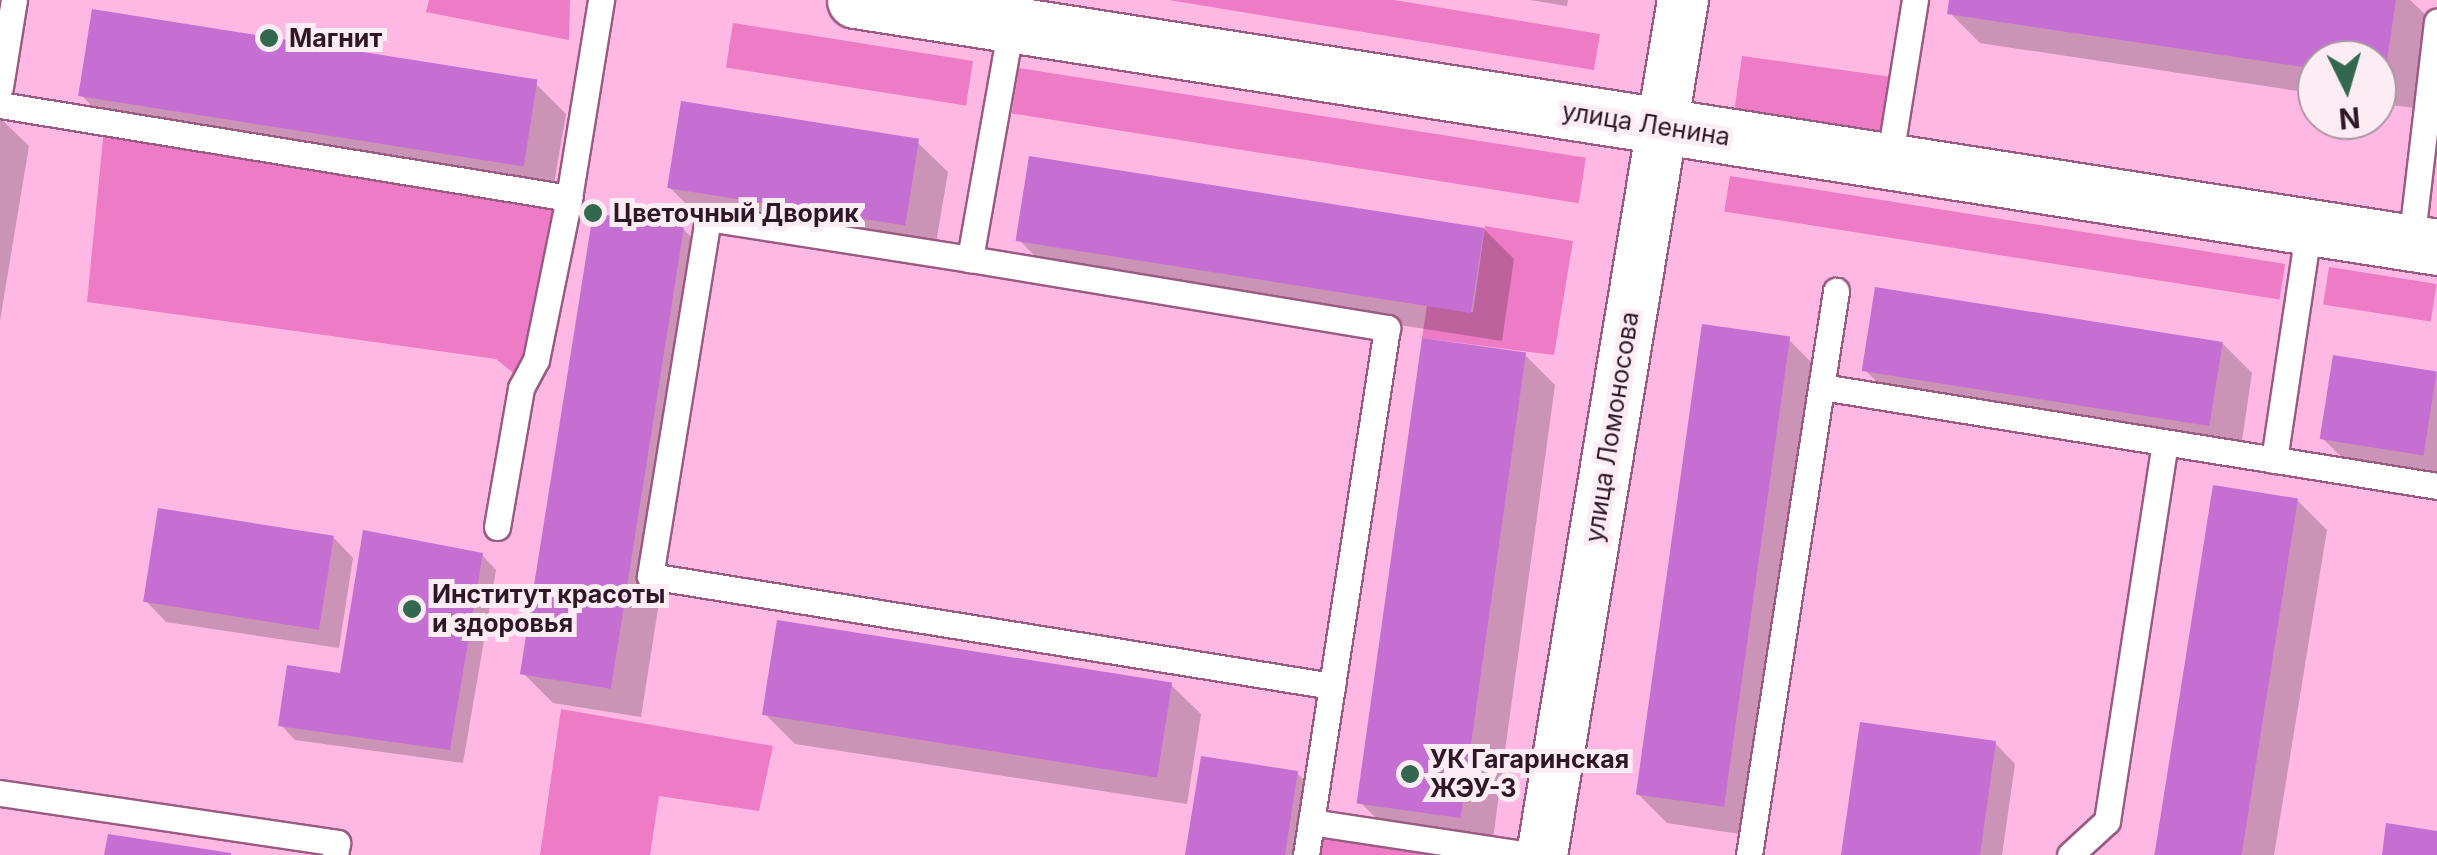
<!DOCTYPE html>
<meta charset="utf-8">
<style>
body{margin:0}
#map{position:relative;width:2437px;height:855px;overflow:hidden;background:#feb8e3;font-family:Inter,sans-serif}
div>[style]{position:absolute}
[style*='--x']{left:calc(var(--x)*1px);top:calc(var(--y)*1px);width:calc(var(--w)*1px);rotate:calc(var(--a)*1deg)}
.green>*{inset:0;background:#ee7bc6;transform-origin:0 0}
.shadow>*{inset:0;background:#0003}
.building>*{inset:0;background:#c56fd3;transform-origin:0 0}
.roads{filter:drop-shadow(2px 0 #995b82) drop-shadow(-2px 0 #995b82) drop-shadow(0 2px #995b82) drop-shadow(0 -2px #995b82)}
.lane>*{height:25px;margin:-12.5px;padding:0 12.5px;transform-origin:12.5px;border-radius:12.5px;background:#fff}
.street>*{height:50px;margin:-25px;padding:0 25px;transform-origin:25px;border-radius:25px;background:#fff}
.secondary>*{height:55px;margin:-27.5px;padding:0 27.5px;transform-origin:27.5px;border-radius:27.5px;background:#fff}
.dots>*{width:28px;height:28px;translate:-50% -50%;box-sizing:border-box;border:5px solid #fcedf5;border-radius:50%}
span{translate:-50% -50%;white-space:nowrap;text-align:center;line-height:1.15;-webkit-text-stroke:10px #fcedf5;paint-order:stroke}
.poi-label{font-size:25px;color:#301727;font-weight:700}
.left{translate:0 -50%;text-align:left}
.street-label{font-size:25px;color:#301727}
.north{position:absolute;left:2297px;top:40px;width:100px;height:100px;box-sizing:border-box;background:#fcedf5;border:2px solid #aa97a3;border-radius:50%;rotate:175deg;font-size:28px;font-weight:700;line-height:40px;text-align:center;color:#301727}
.north::after{content:'';display:block;margin:auto;width:35px;height:45px;background:#31684f;clip-path:polygon(50% 0,100% 100%,50% 72%,0 100%)}
</style>
<div id="map">
<div class="green">
<div style="clip-path:polygon(429px 0,570px 0,569px 40px,426px 12px)"></div>
<div style="clip-path:polygon(1169px 0,1394px 0,1600px 34px,1594px 70px)"></div>
<div style="left:733px;top:23px;width:243px;height:45px;rotate:9deg"></div>
<div style="left:1742px;top:56px;width:148px;height:57px;rotate:8deg"></div>
<div style="left:1019px;top:68px;width:574px;height:46px;rotate:9deg"></div>
<div style="clip-path:polygon(104px 129px,557px 204px,526px 359px,516px 375px,496px 359px,87px 302px)"></div>
<div style="left:1730px;top:176px;width:562px;height:36px;rotate:9deg"></div>
<div style="clip-path:polygon(1485px 226px,1573px 241px,1554px 355px,1422px 338px,1427px 305px,1473px 312px)"></div>
<div style="left:2329px;top:267px;width:109px;height:38px;rotate:9deg"></div>
<div style="clip-path:polygon(561px 709px,773px 746px,759px 811px,659px 796px,650px 855px,540px 855px)"></div>
<div style="clip-path:polygon(1315px 831px,1470px 855px,1312px 855px)"></div>
</div>
<div class="shadow">
<div style="clip-path:polygon(1530px 0,1568px 0,1567px 6px)"></div>
<div style="clip-path:polygon(1951px 0,2410px 0,2428px 17px,2414px 108px,2377px 103px,2377px 60px,2317px 60px,2317px 94px,1980px 43px,1950px 13px)"></div>
<div style="clip-path:polygon(536px 84px,566px 114px,552px 196px,111px 125px,81px 95px)"></div>
<div style="clip-path:polygon(0 118px,29px 146px,0 321px)"></div>
<div style="clip-path:polygon(917px 142px,948px 172px,934px 255px,700px 217px,669px 187px)"></div>
<div style="clip-path:polygon(683px 229px,713px 259px,641px 717px,553px 703px,523px 673px)"></div>
<div style="clip-path:polygon(1484px 229px,1514px 259px,1502px 341px,1049px 270px,1019px 240px)"></div>
<div style="clip-path:polygon(1789px 340px,1819px 370px,1753px 836px,1667px 823px,1637px 793px)"></div>
<div style="clip-path:polygon(2222px 343px,2252px 373px,2240px 454px,1895px 400px,1865px 370px)"></div>
<div style="clip-path:polygon(1525px 355px,1555px 385px,1492px 846px,1391px 833px,1361px 803px)"></div>
<div style="clip-path:polygon(2437px 374px,2437px 482px,2353px 468px,2322px 438px)"></div>
<div style="clip-path:polygon(2297px 500px,2327px 530px,2274px 855px,2154px 855px)"></div>
<div style="clip-path:polygon(333px 537px,353px 558px,339px 648px,166px 622px,146px 601px)"></div>
<div style="clip-path:polygon(482px 555px,496px 570px,463px 763px,295px 740px,281px 725px)"></div>
<div style="clip-path:polygon(1170px 684px,1201px 714px,1187px 804px,795px 744px,765px 714px)"></div>
<div style="clip-path:polygon(1995px 743px,2015px 764px,2002px 855px,1843px 855px)"></div>
<div style="clip-path:polygon(1297px 773px,1327px 803px,1319px 855px,1188px 855px)"></div>
</div>
<div class="building">
<div style="clip-path:polygon(1949px 0,2396px 0,2384px 80px,2377px 79px,2377px 60px,2317px 60px,2317px 69px,1947px 14px)"></div>
<div style="left:92px;top:9px;width:451px;height:88px;rotate:9deg"></div>
<div style="left:681px;top:101px;width:241px;height:88px;rotate:9deg"></div>
<div style="left:1029px;top:156px;width:461px;height:86px;rotate:9deg"></div>
<div style="left:593px;top:213px;width:92px;height:467px;rotate:9deg"></div>
<div style="left:1875px;top:287px;width:352px;height:85px;rotate:9deg"></div>
<div style="left:1702px;top:324px;width:89px;height:475px;rotate:8deg"></div>
<div style="left:1422px;top:338px;width:105px;height:470px;rotate:8deg"></div>
<div style="left:2333px;top:355px;width:105px;height:85px;rotate:9deg"></div>
<div style="left:2213px;top:485px;width:86px;height:375px;rotate:9deg"></div>
<div style="left:158px;top:508px;width:178px;height:95px;rotate:9deg"></div>
<div style="clip-path:polygon(363px 530px,483px 553px,450px 750px,278px 726px,287px 665px,340px 673px)"></div>
<div style="left:777px;top:620px;width:400px;height:96px;rotate:9deg"></div>
<div style="clip-path:polygon(1860px 722px,1996px 741px,1980px 855px,1841px 855px)"></div>
<div style="clip-path:polygon(1201px 756px,1298px 771px,1285px 855px,1185px 855px)"></div>
<div style="clip-path:polygon(2386px 823px,2437px 831px,2437px 855px,2382px 855px)"></div>
<div style="clip-path:polygon(108px 834px,231px 853px,231px 855px,104px 855px)"></div>
</div>
<div class="roads">
<div class="lane">
<div style="--x:1012;--y:20;--w:243;--a:100"></div>
<div style="--x:970;--y:259;--w:423;--a:9.4"></div>
<div style="--x:1387;--y:328;--w:533;--a:98.74"></div>
<div style="--x:0;--y:87;--w:88;--a:-80.9"></div>
<div style="--x:0;--y:105;--w:577;--a:9.28"></div>
<div style="--x:1889;--y:162;--w:164;--a:-80.9"></div>
<div style="--x:2411;--y:243;--w:223;--a:-83.3"></div>
<div style="--x:970;--y:259;--w:265;--a:-171.1"></div>
<div style="--x:708;--y:218;--w:363;--a:99.2"></div>
<div style="--x:650;--y:576;--w:691;--a:9.16"></div>
<div style="--x:1822;--y:387;--w:623;--a:9.14"></div>
<div style="--x:2274;--y:460;--w:236;--a:-81.5"></div>
<div style="--x:497;--y:527;--w:141;--a:-80.2"></div>
<div style="--x:521;--y:388;--w:32;--a:-62"></div>
<div style="--x:536;--y:360;--w:165;--a:-78.5"></div>
<div style="--x:569;--y:198;--w:201;--a:-80.8"></div>
<div style="--x:0;--y:793;--w:341;--a:8.4"></div>
<div style="--x:337;--y:843;--w:12;--a:99"></div>
<div style="--x:1311;--y:822;--w:219;--a:8.6"></div>
<div style="--x:1749;--y:855;--w:571;--a:-81.23"></div>
<div style="--x:2070;--y:855;--w:50;--a:-42.6"></div>
<div style="--x:2107;--y:821;--w:383;--a:-81.3"></div>
</div>
<div class="street">
<div style="--x:1542;--y:855;--w:867;--a:-80.64"></div>
</div>
<div class="secondary">
<div style="--x:855;--y:0;--w:1601;--a:8.87"></div>
</div>
</div>
<div class="dots">
<div style="left:269px;top:38px;background:#31684f"></div>
<div style="left:593px;top:213px;background:#31684f"></div>
<div style="left:412px;top:609px;background:#31684f"></div>
<div style="left:1410px;top:774px;background:#31684f"></div>
</div>
<div class="poi-label">
<span class="left" style="left:289px;top:38px">Магнит</span>
<span class="left" style="left:613px;top:213px">Цветочный Дворик</span>
<span class="left" style="left:432px;top:609px">Институт красоты<br>и здоровья</span>
<span class="left" style="left:1430px;top:774px">УК Гагаринская<br>ЖЭУ-3</span>
</div>
<div class="street-label">
<span style="left:1646px;top:124px;rotate:9deg">улица Ленина</span>
<span style="left:1612px;top:427px;rotate:-81deg">улица Ломоносова</span>
</div>
<div class="north">N</div>
</div>
